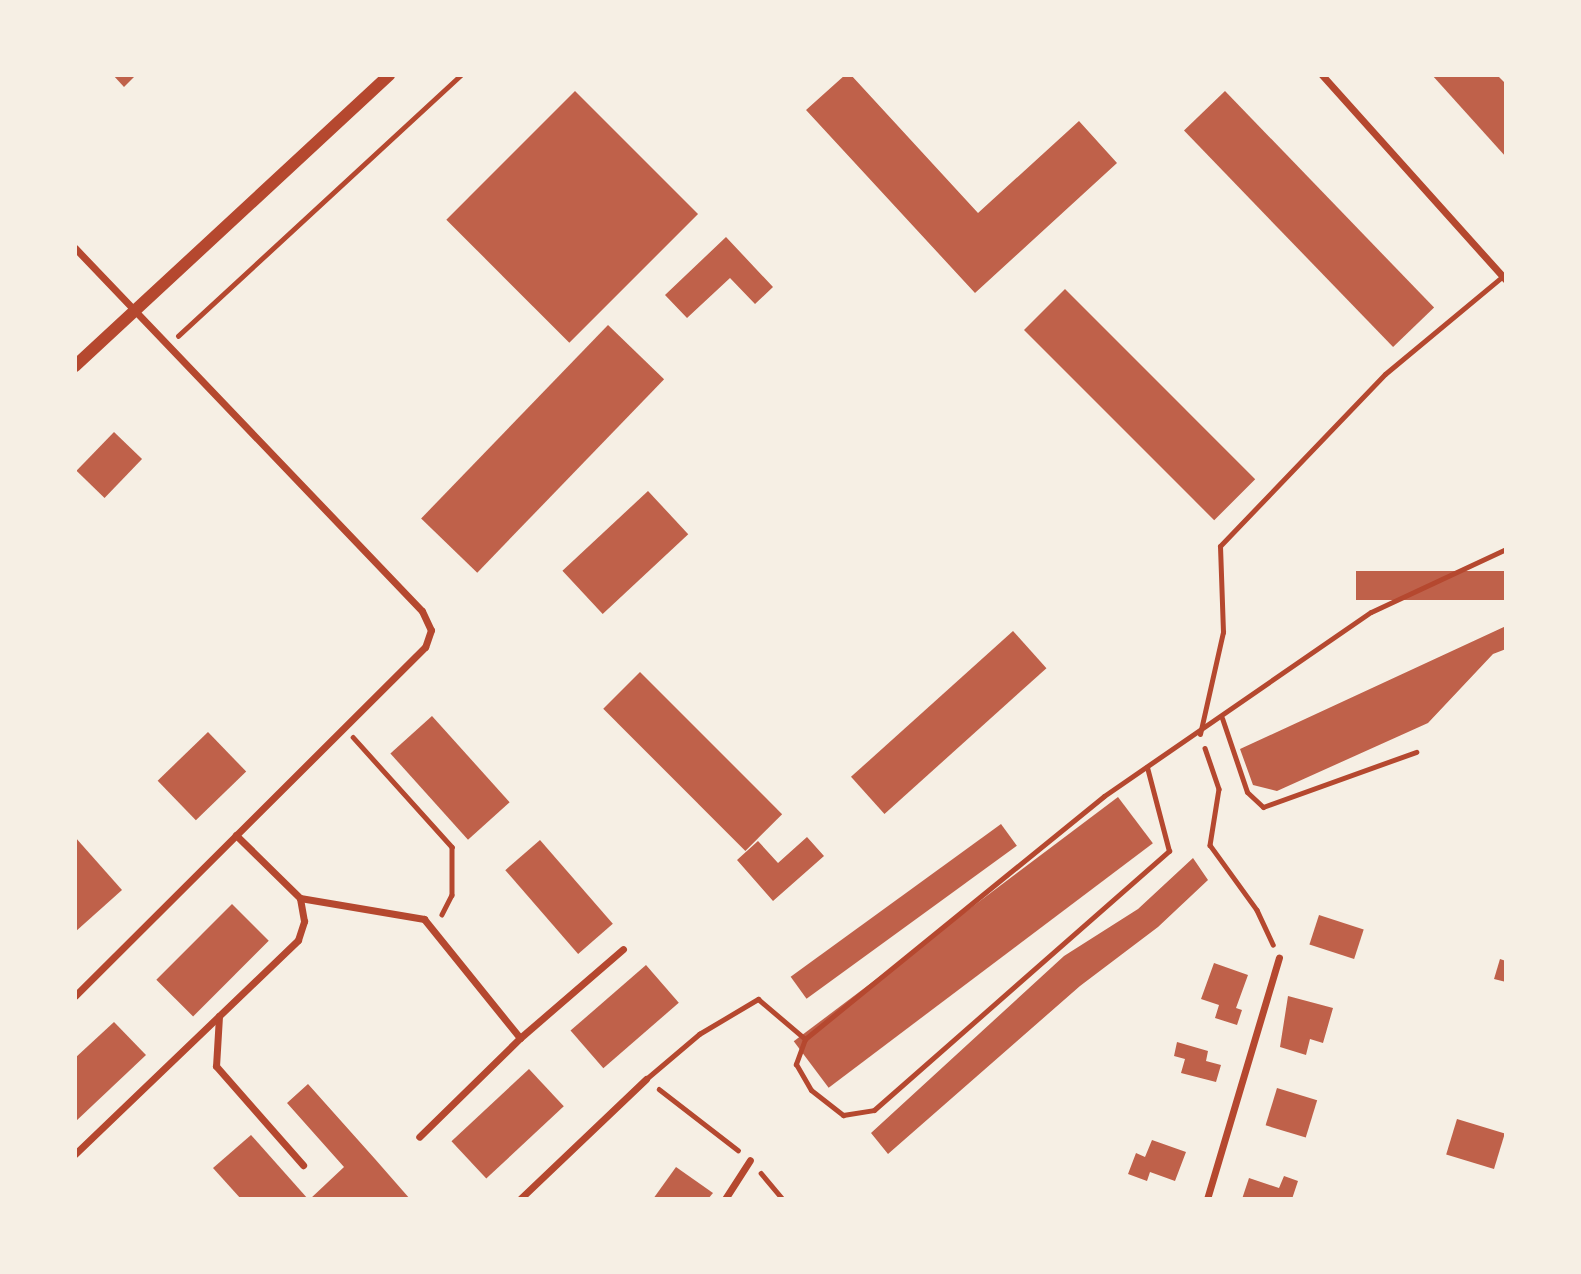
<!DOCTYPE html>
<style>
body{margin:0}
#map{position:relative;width:1581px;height:1274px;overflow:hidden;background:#f6efe4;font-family:"DejaVu Sans",sans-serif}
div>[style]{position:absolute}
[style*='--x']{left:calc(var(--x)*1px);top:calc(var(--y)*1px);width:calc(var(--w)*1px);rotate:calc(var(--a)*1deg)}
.building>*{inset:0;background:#bf614a;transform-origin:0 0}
.path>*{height:4.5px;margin:-2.25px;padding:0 2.25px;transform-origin:2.25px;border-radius:2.25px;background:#b5482f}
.service>*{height:5px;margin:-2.5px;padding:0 2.5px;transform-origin:2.5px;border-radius:2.5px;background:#b5482f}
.minor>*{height:7px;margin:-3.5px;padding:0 3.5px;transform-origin:3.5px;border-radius:3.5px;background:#b5482f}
.tertiary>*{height:12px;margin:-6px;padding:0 6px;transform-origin:6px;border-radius:6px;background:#b5482f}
span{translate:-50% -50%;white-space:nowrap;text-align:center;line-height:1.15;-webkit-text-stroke:6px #f6efe4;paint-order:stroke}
.frame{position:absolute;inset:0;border:77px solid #f6efe4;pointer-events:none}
</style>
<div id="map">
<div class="building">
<div style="clip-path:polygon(113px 75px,136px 75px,124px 87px)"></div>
<div style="clip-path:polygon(845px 75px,851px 75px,978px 213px,1079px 121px,1117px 163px,975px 293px,806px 110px)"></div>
<div style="clip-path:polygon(1432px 75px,1497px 75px,1506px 84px,1506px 157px)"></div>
<div style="left:575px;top:91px;width:174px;height:182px;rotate:45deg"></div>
<div style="left:1225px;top:91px;width:301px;height:57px;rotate:46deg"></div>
<div style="clip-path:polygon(726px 237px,773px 287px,755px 304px,730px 278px,687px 318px,665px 295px)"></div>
<div style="left:1065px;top:289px;width:269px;height:58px;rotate:45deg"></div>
<div style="left:608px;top:325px;width:78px;height:269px;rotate:44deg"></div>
<div style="left:114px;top:432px;width:39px;height:54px;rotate:44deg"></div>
<div style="left:648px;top:491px;width:59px;height:117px;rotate:47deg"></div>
<div style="left:1506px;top:571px;width:29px;height:150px;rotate:90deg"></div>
<div style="clip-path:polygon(1506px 626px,1506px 649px,1493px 654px,1428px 723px,1277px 791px,1253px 785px,1240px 749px)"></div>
<div style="left:1013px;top:631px;width:50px;height:218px;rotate:48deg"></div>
<div style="left:640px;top:672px;width:201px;height:52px;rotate:45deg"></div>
<div style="left:432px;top:716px;width:116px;height:56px;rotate:48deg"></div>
<div style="left:208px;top:732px;width:55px;height:70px;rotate:46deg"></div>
<div style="left:1118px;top:797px;width:58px;height:406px;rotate:53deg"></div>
<div style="left:1001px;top:824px;width:27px;height:260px;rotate:54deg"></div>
<div style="clip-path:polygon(75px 837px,122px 890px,75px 932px)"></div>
<div style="clip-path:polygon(807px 837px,824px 856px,773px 901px,737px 860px,758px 841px,778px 863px)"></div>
<div style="left:540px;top:840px;width:111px;height:46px;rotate:49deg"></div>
<div style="clip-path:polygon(1193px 858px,1208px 880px,1158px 927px,1080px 986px,888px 1154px,871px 1133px,1064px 956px,1138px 909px)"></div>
<div style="left:232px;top:904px;width:52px;height:107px;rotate:45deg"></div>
<div style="left:1319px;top:915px;width:47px;height:31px;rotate:18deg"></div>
<div style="clip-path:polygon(1500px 959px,1506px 961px,1506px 982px,1494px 979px)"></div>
<div style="clip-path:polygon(1214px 963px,1248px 975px,1236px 1008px,1242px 1010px,1237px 1025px,1215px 1018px,1219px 1005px,1201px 999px)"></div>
<div style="left:646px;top:965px;width:50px;height:100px;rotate:49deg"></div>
<div style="clip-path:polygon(1288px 996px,1333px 1008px,1323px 1043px,1310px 1039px,1306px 1055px,1280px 1047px)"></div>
<div style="clip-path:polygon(114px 1022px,146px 1055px,75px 1122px,75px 1058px)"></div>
<div style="clip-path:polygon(1177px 1042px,1208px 1051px,1206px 1061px,1221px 1065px,1216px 1082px,1181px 1073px,1185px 1059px,1174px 1056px)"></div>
<div style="left:529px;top:1069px;width:51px;height:106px;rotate:47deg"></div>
<div style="clip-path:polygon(308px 1084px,375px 1159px,410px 1199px,310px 1199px,344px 1167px,287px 1103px)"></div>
<div style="left:1277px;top:1088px;width:42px;height:39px;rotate:17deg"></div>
<div style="left:1457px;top:1119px;width:50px;height:37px;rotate:17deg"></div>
<div style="clip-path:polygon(251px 1135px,308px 1199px,241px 1199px,213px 1168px)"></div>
<div style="clip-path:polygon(1152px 1140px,1186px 1152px,1175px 1181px,1150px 1172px,1147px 1181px,1128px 1174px,1136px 1153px,1145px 1157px)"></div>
<div style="clip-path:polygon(676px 1167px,713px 1193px,708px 1199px,653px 1199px)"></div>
<div style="clip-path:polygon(1284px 1176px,1298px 1181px,1292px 1199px,1242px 1199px,1249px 1178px,1279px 1188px)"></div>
</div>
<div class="path">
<div style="--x:178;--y:336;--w:385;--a:-42.7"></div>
<div style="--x:353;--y:737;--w:148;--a:48"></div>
<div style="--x:452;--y:847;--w:48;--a:90"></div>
<div style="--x:452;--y:895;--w:22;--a:117"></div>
<div style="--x:1205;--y:748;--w:43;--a:71.1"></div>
<div style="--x:1219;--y:789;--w:57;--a:99.1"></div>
<div style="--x:1210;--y:845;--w:80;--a:54.1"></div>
<div style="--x:1257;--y:910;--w:38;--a:65"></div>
<div style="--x:659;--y:1089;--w:100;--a:37.7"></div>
<div style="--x:761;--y:1173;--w:34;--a:50"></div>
</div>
<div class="service">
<div style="--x:1222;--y:718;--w:78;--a:71.3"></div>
<div style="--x:1247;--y:792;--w:22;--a:43"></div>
<div style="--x:1263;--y:807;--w:163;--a:-19.8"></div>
<div style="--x:1200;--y:734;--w:105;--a:-77.3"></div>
<div style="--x:1223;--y:632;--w:86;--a:-92"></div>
<div style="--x:1220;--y:546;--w:238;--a:-46.2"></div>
<div style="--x:1385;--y:374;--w:152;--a:-39.7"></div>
<div style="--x:805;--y:1039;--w:27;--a:110"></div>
<div style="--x:796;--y:1064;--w:30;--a:60"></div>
<div style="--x:811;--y:1090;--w:41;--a:38"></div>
<div style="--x:843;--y:1115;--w:31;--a:-9"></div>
<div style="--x:874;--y:1110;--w:393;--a:-41.3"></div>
<div style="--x:1169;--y:851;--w:87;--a:-104.7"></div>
<div style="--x:646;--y:1079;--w:70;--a:-40.3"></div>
<div style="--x:699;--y:1034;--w:69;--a:-30.7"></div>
<div style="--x:758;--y:999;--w:62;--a:40.4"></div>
<div style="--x:805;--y:1039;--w:385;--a:-39.1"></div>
<div style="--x:1104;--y:796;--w:324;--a:-34.6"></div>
<div style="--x:1371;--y:612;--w:149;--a:-25"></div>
</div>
<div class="minor">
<div style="--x:1322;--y:75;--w:275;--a:48.1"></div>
<div style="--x:75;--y:248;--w:502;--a:46.29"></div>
<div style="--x:422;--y:611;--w:21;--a:65"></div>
<div style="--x:431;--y:630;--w:18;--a:109"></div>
<div style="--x:425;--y:647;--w:494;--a:135.1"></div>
<div style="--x:300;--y:898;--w:126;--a:9.6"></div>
<div style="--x:424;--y:919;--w:153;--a:51.1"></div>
<div style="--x:520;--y:1038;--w:141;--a:135.6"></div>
<div style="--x:219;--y:1016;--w:50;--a:93.4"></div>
<div style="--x:216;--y:1066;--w:132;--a:48.7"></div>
<div style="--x:520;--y:1038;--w:136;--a:-40.8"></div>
<div style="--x:75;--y:1154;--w:309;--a:-43.8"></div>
<div style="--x:298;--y:940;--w:20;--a:-72"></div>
<div style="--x:304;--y:921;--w:23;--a:-100"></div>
<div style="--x:300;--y:898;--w:90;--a:-135.5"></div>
<div style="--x:520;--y:1199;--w:174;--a:-43.6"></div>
<div style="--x:725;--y:1199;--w:46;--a:-57.3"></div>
<div style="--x:1207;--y:1199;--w:252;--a:-73.4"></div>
</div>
<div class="tertiary">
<div style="--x:75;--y:366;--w:428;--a:-42.8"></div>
</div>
<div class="frame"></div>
</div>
